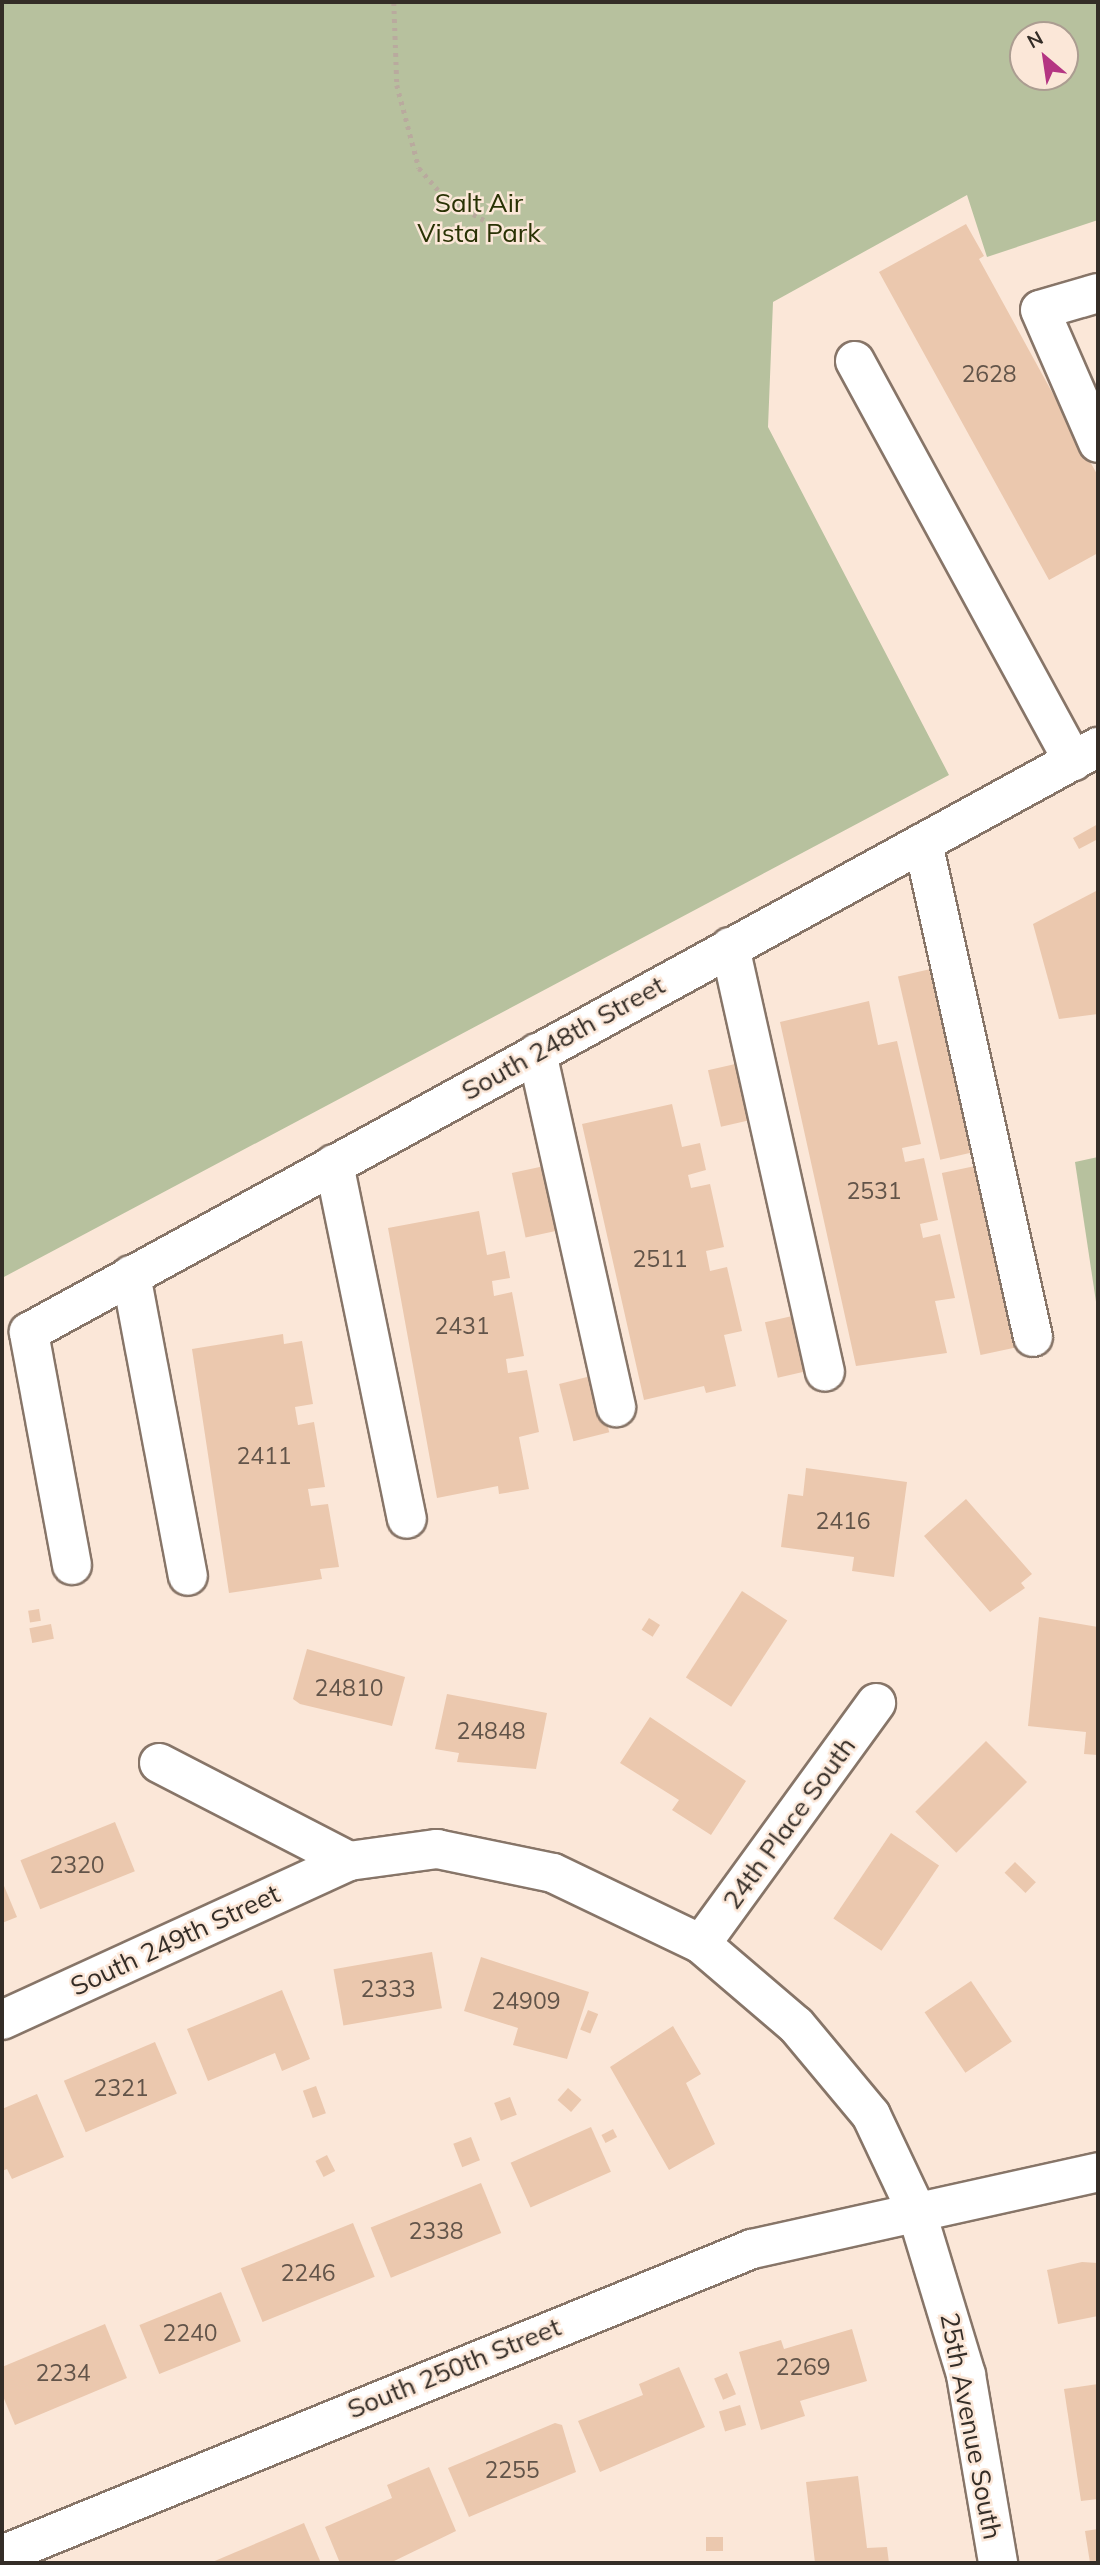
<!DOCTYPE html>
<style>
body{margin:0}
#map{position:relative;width:1100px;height:2565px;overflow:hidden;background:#fbe7d8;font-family:Mulish,sans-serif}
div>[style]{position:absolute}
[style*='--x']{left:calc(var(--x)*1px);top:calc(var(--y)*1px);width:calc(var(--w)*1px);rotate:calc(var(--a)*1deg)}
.green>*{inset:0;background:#b7c19e}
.building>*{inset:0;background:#ebc8ae;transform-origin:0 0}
.path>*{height:4.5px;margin-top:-2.25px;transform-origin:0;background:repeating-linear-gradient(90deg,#b9aa9e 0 3.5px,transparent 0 8.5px)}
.roads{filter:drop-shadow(2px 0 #877568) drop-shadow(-2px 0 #877568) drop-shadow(0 2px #877568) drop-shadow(0 -2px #877568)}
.minor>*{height:38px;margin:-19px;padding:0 19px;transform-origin:19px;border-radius:19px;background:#fff}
span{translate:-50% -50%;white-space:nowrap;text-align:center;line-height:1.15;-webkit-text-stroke:5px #fbe7d8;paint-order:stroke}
.number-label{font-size:23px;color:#625449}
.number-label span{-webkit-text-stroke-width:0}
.park-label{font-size:26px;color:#293204}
.street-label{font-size:26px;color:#342d27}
.frame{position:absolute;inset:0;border:4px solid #342d27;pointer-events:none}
.north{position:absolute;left:1009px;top:21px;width:70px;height:70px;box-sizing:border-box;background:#fbe7d8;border:2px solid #ab9d91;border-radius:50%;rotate:331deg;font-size:19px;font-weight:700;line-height:28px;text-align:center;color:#342d27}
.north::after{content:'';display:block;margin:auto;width:24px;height:32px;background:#b43582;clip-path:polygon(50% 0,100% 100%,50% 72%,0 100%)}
</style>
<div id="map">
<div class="green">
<div style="clip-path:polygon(evenodd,2px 2px,1098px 2px,1098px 220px,987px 257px,967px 195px,773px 302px,768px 427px,949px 775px,2px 1278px,2px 2px,1023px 35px,1065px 35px,1065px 77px,1023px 77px,1023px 35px)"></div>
<div style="clip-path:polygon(1098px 1157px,1098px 1315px,1075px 1162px)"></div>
</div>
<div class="building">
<div style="clip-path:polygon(966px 224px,984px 256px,979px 259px,1098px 476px,1098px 553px,1049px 580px,879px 272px)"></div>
<div style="clip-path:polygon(1098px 824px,1098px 839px,1079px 849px,1073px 838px)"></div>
<div style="clip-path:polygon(1098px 890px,1098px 1014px,1059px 1019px,1033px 924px)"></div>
<div style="left:935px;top:968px;width:188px;height:38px;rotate:77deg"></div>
<div style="clip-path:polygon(869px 1001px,878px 1045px,897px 1041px,921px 1144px,902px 1148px,905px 1162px,924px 1158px,938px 1220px,920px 1224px,923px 1238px,940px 1234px,955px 1298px,935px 1301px,947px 1353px,856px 1366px,780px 1022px)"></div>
<div style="left:744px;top:1062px;width:58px;height:37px;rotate:77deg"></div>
<div style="clip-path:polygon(672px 1104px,682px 1147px,700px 1143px,706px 1170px,688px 1175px,691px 1188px,710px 1184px,724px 1247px,706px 1251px,710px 1271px,727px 1267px,742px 1331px,724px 1335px,736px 1386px,706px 1393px,704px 1386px,644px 1400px,582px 1124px)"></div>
<div style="left:549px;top:1165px;width:66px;height:38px;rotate:78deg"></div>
<div style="left:980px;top:1165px;width:186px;height:39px;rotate:78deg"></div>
<div style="clip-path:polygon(479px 1211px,487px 1255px,505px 1251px,510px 1278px,492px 1281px,494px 1296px,512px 1292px,524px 1356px,506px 1359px,508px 1373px,527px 1370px,539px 1432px,519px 1437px,529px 1489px,499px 1494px,498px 1486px,437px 1498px,388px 1228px)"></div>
<div style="left:801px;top:1314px;width:57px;height:37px;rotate:77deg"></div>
<div style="clip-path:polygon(283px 1334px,284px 1344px,302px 1341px,313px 1404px,295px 1407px,298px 1425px,314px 1422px,325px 1487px,308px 1489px,311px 1506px,328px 1504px,339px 1567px,320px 1569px,322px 1579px,229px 1593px,192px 1349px)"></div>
<div style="left:595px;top:1375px;width:59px;height:37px;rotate:76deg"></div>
<div style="clip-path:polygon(806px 1468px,907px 1482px,894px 1577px,852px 1571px,854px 1557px,781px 1547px,788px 1494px,803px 1496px)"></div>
<div style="clip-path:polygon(966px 1499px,1032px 1574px,1021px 1583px,1025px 1588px,990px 1612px,924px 1536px)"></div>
<div style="left:742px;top:1591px;width:54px;height:103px;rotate:33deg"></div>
<div style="left:39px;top:1609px;width:12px;height:11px;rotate:81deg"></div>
<div style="clip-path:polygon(1039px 1617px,1098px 1627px,1098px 1755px,1084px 1754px,1086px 1732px,1028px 1726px)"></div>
<div style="left:649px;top:1618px;width:13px;height:14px;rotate:32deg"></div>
<div style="left:51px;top:1624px;width:15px;height:22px;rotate:79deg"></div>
<div style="clip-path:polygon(307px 1649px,405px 1677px,392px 1726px,300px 1704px,293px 1699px)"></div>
<div style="clip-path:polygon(447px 1694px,547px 1713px,536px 1769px,457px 1762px,459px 1753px,435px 1749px)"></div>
<div style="clip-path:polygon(650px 1717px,746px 1781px,711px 1835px,672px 1810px,679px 1800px,620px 1763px)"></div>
<div style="left:986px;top:1741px;width:58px;height:100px;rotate:45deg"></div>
<div style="left:115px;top:1822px;width:53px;height:102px;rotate:68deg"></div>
<div style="left:891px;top:1833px;width:58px;height:103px;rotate:34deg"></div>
<div style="left:1015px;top:1862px;width:29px;height:15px;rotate:44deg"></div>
<div style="clip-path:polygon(2px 1881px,17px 1917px,2px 1923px)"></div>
<div style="left:432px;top:1952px;width:57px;height:100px;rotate:80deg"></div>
<div style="clip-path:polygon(481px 1957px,589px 1992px,567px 2059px,513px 2045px,518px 2028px,464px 2011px)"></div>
<div style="left:971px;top:1981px;width:73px;height:56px;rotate:56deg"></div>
<div style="clip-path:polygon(282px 1990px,310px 2059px,282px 2071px,275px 2053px,208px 2081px,187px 2029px)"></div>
<div style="left:588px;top:2010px;width:11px;height:21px;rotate:22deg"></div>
<div style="clip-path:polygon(673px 2026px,701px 2074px,686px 2083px,715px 2144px,669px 2170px,610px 2067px)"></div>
<div style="left:155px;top:2042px;width:56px;height:99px;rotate:67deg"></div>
<div style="left:316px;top:2086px;width:29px;height:14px;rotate:70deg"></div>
<div style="left:568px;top:2088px;width:18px;height:16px;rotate:41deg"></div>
<div style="clip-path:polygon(37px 2094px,64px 2157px,12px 2179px,7px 2169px,2px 2171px,2px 2109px)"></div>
<div style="left:510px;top:2097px;width:19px;height:17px;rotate:69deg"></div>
<div style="left:591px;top:2127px;width:49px;height:88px;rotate:66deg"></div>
<div style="left:613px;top:2129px;width:9px;height:13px;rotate:63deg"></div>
<div style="left:471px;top:2137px;width:25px;height:19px;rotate:69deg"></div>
<div style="left:327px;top:2155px;width:18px;height:13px;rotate:63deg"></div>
<div style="left:481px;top:2183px;width:54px;height:119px;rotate:68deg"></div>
<div style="left:353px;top:2223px;width:58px;height:121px;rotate:68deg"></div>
<div style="clip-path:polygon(1082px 2262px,1098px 2263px,1098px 2316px,1058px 2324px,1047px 2270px)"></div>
<div style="left:221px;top:2292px;width:53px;height:88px;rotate:68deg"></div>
<div style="clip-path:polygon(105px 2324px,127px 2378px,15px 2425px,2px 2394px,2px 2367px)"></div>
<div style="clip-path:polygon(852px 2329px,867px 2381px,800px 2401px,805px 2416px,761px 2430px,739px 2352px,781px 2340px,784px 2349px)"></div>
<div style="clip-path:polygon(679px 2367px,705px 2427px,600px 2472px,578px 2421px,643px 2395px,639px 2384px)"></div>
<div style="left:727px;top:2373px;width:23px;height:14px;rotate:67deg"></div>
<div style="clip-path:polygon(1098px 2384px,1098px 2499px,1081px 2501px,1064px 2389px)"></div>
<div style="left:740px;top:2405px;width:21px;height:22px;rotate:73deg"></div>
<div style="clip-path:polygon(555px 2423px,562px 2425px,576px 2472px,469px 2517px,448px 2468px)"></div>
<div style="clip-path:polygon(429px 2467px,456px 2531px,390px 2563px,340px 2563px,325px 2527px,392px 2498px,387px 2485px)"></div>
<div style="clip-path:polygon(858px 2476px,867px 2548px,887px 2547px,889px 2563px,815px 2563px,806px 2482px)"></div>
<div style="clip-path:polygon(304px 2523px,321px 2563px,210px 2563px)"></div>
<div style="clip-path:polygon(1098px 2529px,1098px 2563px,1090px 2563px,1085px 2531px)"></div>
<div style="left:723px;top:2537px;width:14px;height:17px;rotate:90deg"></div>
</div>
<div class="path">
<div style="--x:394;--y:2;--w:83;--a:87.9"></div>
<div style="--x:397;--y:85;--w:86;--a:75.2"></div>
<div style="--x:419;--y:168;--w:38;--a:49"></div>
<div style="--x:444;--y:197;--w:52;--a:30"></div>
</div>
<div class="roads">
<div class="minor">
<div style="--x:1098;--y:293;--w:60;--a:163.7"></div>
<div style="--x:1040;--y:310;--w:145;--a:66.4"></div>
<div style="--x:855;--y:361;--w:456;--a:61.4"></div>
<div style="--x:923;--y:843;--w:506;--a:77.45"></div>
<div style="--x:730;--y:947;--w:435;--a:77.4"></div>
<div style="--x:537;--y:1053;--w:363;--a:77.4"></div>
<div style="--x:334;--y:1164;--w:362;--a:78.4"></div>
<div style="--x:131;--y:1275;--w:306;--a:79.3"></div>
<div style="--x:72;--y:1565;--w:237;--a:-100.5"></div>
<div style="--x:29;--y:1332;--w:1219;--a:-28.69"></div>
<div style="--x:159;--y:1763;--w:214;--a:27.3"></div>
<div style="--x:349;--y:1861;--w:89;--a:-7.8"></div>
<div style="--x:437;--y:1849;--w:118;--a:11.7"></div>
<div style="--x:553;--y:1873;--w:164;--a:25.6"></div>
<div style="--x:701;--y:1944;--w:125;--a:40.5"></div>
<div style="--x:796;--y:2025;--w:117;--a:50.2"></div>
<div style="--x:871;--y:2115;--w:105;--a:64.7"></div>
<div style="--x:916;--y:2210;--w:172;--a:73.1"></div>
<div style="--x:966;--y:2375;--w:191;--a:80.3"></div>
<div style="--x:701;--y:1944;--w:298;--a:-54"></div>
<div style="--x:2;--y:2020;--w:382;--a:-24.6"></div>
<div style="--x:2;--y:2555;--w:810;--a:-22.2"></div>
<div style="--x:752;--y:2249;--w:354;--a:-12.5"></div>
</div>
</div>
<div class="number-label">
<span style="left:989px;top:374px">2628</span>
<span style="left:874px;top:1191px">2531</span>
<span style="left:660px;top:1259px">2511</span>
<span style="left:462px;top:1326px">2431</span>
<span style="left:264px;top:1456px">2411</span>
<span style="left:843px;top:1521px">2416</span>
<span style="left:349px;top:1688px">24810</span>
<span style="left:491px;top:1731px">24848</span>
<span style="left:77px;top:1865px">2320</span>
<span style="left:388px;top:1989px">2333</span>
<span style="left:526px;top:2001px">24909</span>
<span style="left:121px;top:2088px">2321</span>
<span style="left:436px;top:2231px">2338</span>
<span style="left:308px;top:2273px">2246</span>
<span style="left:190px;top:2333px">2240</span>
<span style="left:803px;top:2367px">2269</span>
<span style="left:63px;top:2373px">2234</span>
<span style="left:512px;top:2470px">2255</span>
</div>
<div class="park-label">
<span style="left:479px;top:218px">Salt Air<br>Vista Park</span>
</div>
<div class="street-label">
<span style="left:563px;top:1038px;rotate:-29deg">South 248th Street</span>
<span style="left:789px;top:1823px;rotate:-54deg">24th Place South</span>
<span style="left:175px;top:1940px;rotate:-25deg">South 249th Street</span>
<span style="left:454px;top:2368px;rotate:-22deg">South 250th Street</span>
<span style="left:971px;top:2426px;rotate:79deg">25th Avenue South</span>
</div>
<div class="frame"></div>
<div class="north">N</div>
</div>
